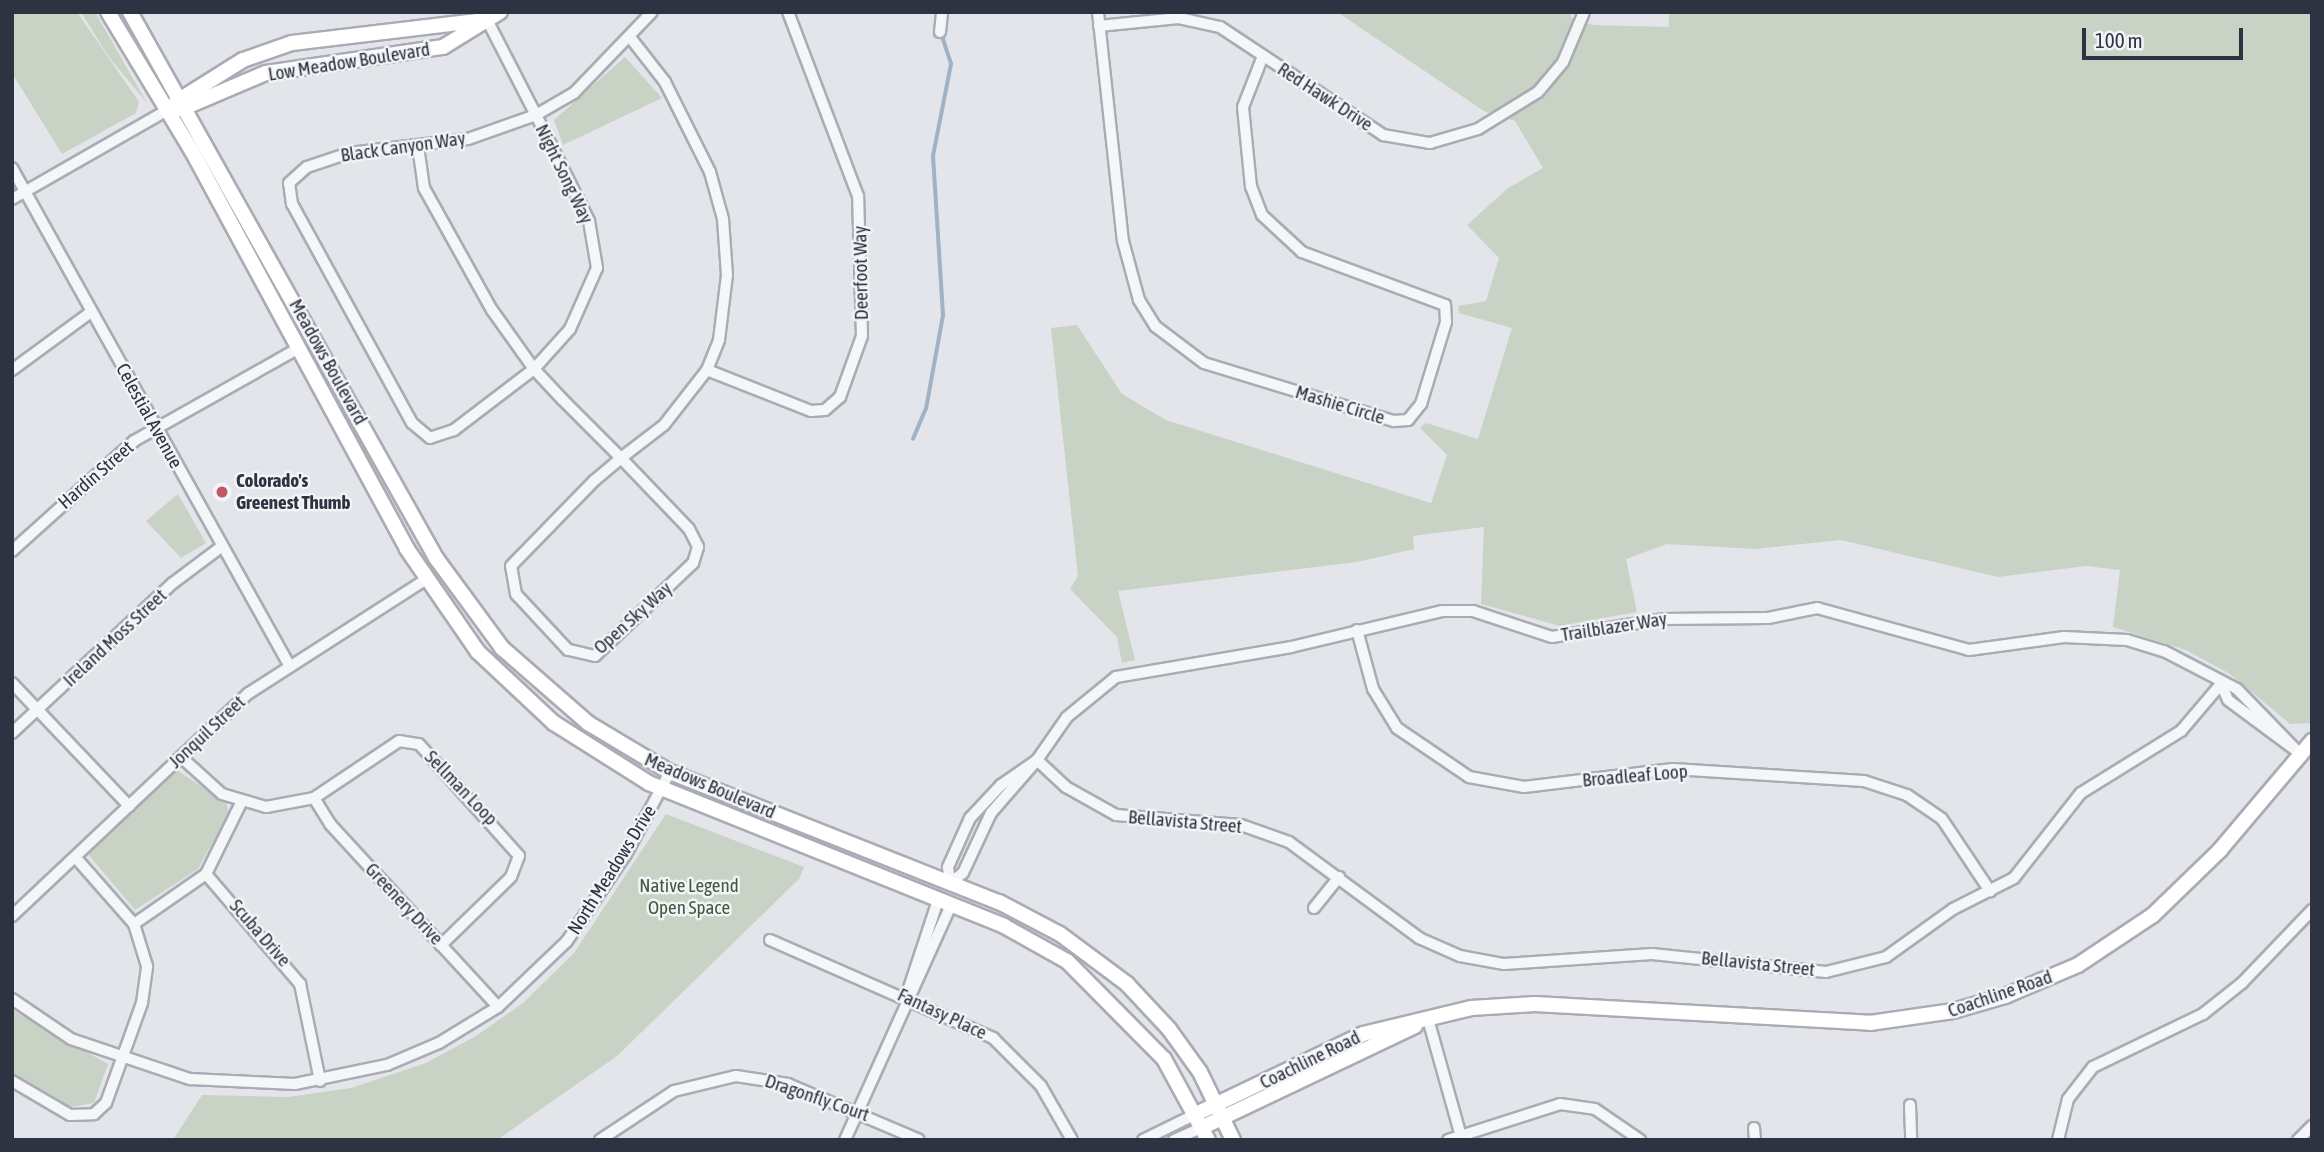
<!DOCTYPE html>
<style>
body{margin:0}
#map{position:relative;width:2324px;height:1152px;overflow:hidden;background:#e3e5ea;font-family:"Asap Condensed",sans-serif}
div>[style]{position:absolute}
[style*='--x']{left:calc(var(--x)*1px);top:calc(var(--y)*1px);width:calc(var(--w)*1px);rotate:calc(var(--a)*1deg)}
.green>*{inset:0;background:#c8d3c5}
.stream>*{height:3.5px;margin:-1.75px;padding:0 1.75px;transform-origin:1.75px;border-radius:1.75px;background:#a2b2c5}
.roads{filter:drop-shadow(2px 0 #a9acb4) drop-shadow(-2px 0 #a9acb4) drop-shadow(0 2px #a9acb4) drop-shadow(0 -2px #a9acb4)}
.street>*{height:10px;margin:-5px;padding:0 5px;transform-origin:5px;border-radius:5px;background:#f5f6f8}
.secondary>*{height:14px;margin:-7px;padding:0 7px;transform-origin:7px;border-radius:7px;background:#fff}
.dots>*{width:19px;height:19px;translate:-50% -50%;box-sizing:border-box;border:4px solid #f3f4f7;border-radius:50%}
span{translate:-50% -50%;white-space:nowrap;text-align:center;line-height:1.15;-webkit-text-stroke:5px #f3f4f7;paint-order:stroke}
.street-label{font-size:19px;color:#2d3340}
.poi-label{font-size:19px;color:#2d3340;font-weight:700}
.left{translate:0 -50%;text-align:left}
.park-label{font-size:19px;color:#405a3c}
.frame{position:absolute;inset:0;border:14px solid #2d3340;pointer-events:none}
.scale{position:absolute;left:2082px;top:28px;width:161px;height:32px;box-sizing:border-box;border:4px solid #2d3340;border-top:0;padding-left:9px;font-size:21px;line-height:24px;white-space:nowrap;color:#2d3340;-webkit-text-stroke:5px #f3f4f7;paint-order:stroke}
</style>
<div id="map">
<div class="green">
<div style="clip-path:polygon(12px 12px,77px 12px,139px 102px,136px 113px,62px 154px,12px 73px)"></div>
<div style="clip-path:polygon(81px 12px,95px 12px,147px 103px,108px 56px)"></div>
<div style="clip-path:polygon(1337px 12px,1572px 12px,1571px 18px,1593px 25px,1669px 27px,1669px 12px,2312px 12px,2312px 723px,2290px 724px,2230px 674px,2186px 650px,2113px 627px,2120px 570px,2086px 566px,1998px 577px,1841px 540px,1755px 549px,1667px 544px,1626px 559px,1637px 612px,1560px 626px,1481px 604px,1484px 527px,1413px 536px,1414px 549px,1357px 562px,1118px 591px,1135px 660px,1122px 663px,1117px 637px,1070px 589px,1078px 576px,1051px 328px,1077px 325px,1122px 394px,1166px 420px,1431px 503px,1447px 455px,1420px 428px,1426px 423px,1478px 439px,1512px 328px,1459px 313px,1458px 306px,1486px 301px,1499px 258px,1467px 225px,1508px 188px,1543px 168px,1515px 121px,1484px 111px)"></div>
<div style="clip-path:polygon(625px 57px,662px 98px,563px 145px,554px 120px)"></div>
<div style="clip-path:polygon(178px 494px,206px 543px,181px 558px,146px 521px)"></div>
<div style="clip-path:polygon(177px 770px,226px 803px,229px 813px,198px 869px,135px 910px,88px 854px)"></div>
<div style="clip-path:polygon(666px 814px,804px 867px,799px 879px,617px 1056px,497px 1140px,173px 1140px,202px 1095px,288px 1097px,351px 1088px,426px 1063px,476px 1036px,523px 1003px,574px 953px)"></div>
<div style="clip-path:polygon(12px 1010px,108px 1064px,94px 1103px,71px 1107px,12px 1076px)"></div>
</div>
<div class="stream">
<div style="--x:913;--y:439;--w:33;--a:-67"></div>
<div style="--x:926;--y:409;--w:96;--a:-79.7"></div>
<div style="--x:943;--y:315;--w:159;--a:-93.6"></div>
<div style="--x:933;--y:156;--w:94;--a:-78.9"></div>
<div style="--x:951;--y:64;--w:32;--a:-108"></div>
</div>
<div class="roads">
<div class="street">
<div style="--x:483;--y:12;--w:116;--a:62.8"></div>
<div style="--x:536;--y:115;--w:119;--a:63.4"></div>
<div style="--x:589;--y:221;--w:48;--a:80.3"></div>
<div style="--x:597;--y:268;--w:67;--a:113.9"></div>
<div style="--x:570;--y:329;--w:54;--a:132"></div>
<div style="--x:534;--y:369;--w:101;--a:142.7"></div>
<div style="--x:454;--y:430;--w:25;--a:162"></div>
<div style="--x:430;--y:438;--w:23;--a:-140"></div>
<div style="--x:412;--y:423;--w:250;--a:-118.7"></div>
<div style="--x:292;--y:204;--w:21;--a:-98"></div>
<div style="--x:289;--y:183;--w:24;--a:-42"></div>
<div style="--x:307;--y:167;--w:44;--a:-18.4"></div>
<div style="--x:349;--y:153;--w:120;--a:-6.7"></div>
<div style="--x:468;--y:139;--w:72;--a:-19.4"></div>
<div style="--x:536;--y:115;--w:44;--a:-30.1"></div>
<div style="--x:574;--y:93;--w:112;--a:-46.1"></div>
<div style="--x:1098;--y:12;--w:230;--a:83.8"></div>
<div style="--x:1123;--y:241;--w:61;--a:74.8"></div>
<div style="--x:1139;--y:300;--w:31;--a:58"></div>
<div style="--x:1155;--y:326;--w:61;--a:37.1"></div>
<div style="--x:1204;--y:363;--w:199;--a:17"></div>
<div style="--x:1394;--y:421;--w:14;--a:-4"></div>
<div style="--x:1408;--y:420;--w:21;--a:-51"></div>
<div style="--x:1421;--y:404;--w:86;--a:-73"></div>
<div style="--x:1446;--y:322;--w:17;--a:-93"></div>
<div style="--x:1445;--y:305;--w:153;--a:-159.7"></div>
<div style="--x:1302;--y:252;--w:54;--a:-137.2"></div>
<div style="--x:1262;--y:215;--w:30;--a:-111"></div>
<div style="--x:1251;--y:187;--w:80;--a:-95.7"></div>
<div style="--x:1243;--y:107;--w:55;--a:-68.6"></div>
<div style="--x:1099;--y:26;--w:80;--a:-5.7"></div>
<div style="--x:1179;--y:18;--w:42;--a:12.4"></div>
<div style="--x:1220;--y:27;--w:196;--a:33.5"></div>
<div style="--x:1383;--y:135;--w:48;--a:9.7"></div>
<div style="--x:1430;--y:143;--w:50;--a:-16.3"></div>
<div style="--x:1478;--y:129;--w:70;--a:-31.7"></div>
<div style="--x:1538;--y:92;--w:39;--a:-50"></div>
<div style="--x:1563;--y:62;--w:54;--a:-67.2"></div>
<div style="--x:940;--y:32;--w:20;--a:-84"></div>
<div style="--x:418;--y:146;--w:42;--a:81.9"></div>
<div style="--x:424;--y:188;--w:140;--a:60.9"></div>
<div style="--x:492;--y:310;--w:72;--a:54.6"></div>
<div style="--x:534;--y:369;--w:41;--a:47"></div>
<div style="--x:562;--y:399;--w:83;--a:45"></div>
<div style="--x:621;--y:458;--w:98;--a:46.2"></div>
<div style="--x:689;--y:529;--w:20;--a:63"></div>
<div style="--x:698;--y:547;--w:17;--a:107"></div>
<div style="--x:693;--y:563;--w:135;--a:136.5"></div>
<div style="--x:595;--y:656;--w:28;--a:-167"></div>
<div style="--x:568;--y:650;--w:76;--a:-132.9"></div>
<div style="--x:516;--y:594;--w:28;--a:-100"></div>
<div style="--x:511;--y:566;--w:120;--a:-45.7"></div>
<div style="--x:595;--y:480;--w:34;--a:-40"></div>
<div style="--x:621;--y:458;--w:54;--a:-37.5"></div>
<div style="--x:664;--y:425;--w:70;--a:-52"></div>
<div style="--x:707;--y:370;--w:32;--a:-68"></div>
<div style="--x:719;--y:340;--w:65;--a:-83"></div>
<div style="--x:727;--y:275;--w:56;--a:-94.1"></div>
<div style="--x:723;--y:219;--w:49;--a:-105.5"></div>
<div style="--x:710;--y:172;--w:101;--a:-116.6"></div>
<div style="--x:665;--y:82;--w:58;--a:-128"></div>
<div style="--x:12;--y:168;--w:567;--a:60.86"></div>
<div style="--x:12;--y:199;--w:181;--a:-29.8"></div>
<div style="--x:12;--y:370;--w:98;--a:-36.3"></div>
<div style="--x:707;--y:370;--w:112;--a:21.5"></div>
<div style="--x:811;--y:411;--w:14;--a:-4"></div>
<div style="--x:825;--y:410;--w:20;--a:-41"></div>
<div style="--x:840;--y:397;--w:65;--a:-70.2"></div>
<div style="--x:862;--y:336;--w:140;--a:-91.6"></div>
<div style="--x:858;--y:196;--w:197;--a:-110.8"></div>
<div style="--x:12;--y:551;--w:164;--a:-42"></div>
<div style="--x:134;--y:441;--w:189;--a:-29.4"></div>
<div style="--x:1357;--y:630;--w:61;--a:74.8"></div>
<div style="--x:1373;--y:689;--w:46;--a:58.4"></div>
<div style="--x:1397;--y:728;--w:87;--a:34.2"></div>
<div style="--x:1469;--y:777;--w:56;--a:10.3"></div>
<div style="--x:1524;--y:787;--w:150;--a:-6.9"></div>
<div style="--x:1673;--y:769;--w:191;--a:3.6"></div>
<div style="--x:1864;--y:781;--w:45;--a:18"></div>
<div style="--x:1907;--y:795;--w:42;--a:34.4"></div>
<div style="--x:1942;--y:819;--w:87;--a:56.3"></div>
<div style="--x:12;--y:683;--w:170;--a:46.4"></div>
<div style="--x:2221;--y:684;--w:17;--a:66"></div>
<div style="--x:2228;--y:700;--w:91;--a:36.5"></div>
<div style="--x:12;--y:733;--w:220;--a:-43"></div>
<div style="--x:173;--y:583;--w:60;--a:-36.9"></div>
<div style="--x:181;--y:757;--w:55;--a:42.1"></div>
<div style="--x:222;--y:794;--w:46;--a:16.5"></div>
<div style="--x:266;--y:807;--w:49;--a:-10.6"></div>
<div style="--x:314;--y:798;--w:102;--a:-33.8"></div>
<div style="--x:399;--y:741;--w:20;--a:9"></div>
<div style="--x:419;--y:744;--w:150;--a:48.2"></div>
<div style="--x:519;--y:856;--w:22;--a:111"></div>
<div style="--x:511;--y:877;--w:98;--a:135.8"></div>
<div style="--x:1037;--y:760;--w:44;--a:145.2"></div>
<div style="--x:1001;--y:785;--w:45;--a:133.2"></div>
<div style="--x:970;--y:818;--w:54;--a:114.2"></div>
<div style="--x:948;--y:867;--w:16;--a:83"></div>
<div style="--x:950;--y:883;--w:16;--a:-38"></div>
<div style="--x:963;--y:873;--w:66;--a:-65"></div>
<div style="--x:991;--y:813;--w:70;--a:-49"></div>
<div style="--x:1037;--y:760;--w:52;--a:-55.1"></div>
<div style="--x:1067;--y:717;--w:63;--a:-39.2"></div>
<div style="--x:1116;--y:677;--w:178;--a:-9.7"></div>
<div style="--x:1291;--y:647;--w:155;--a:-13.4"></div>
<div style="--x:1442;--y:611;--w:31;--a:0"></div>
<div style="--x:1473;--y:611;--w:83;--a:18.2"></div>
<div style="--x:1552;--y:637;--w:112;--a:-9.2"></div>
<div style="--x:1663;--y:619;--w:105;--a:-0.5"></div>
<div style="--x:1768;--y:618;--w:50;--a:-11.5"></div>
<div style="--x:1817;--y:608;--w:158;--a:15.4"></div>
<div style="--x:1969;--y:650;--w:96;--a:-7.8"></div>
<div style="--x:2064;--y:637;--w:63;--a:2.7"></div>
<div style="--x:2127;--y:640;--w:39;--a:17"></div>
<div style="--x:2164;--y:651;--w:82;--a:27.5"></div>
<div style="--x:2237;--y:689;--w:92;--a:45.9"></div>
<div style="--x:1037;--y:760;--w:40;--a:43"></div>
<div style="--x:1066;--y:787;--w:57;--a:29.2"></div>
<div style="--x:1116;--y:815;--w:125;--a:4.6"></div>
<div style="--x:1241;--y:825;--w:51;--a:19.5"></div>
<div style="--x:1289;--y:842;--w:162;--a:36.4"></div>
<div style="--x:1419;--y:938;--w:45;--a:23.7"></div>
<div style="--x:1460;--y:956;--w:45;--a:10.3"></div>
<div style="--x:1504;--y:964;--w:148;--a:-3.9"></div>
<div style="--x:1652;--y:954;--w:175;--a:5.9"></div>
<div style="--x:1826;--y:972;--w:62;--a:-14"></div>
<div style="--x:1886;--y:957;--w:82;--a:-35.6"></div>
<div style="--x:1953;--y:909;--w:68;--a:-26.9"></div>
<div style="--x:2014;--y:878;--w:108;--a:-51.8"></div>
<div style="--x:2081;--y:793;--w:118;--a:-31.8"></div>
<div style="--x:2181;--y:731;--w:62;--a:-49.6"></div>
<div style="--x:314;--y:798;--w:31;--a:58"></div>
<div style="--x:330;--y:824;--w:248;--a:47.4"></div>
<div style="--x:206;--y:874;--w:145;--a:49.5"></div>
<div style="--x:300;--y:984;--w:99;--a:78.3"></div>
<div style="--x:1314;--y:908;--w:40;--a:-51"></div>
<div style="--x:12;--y:916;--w:325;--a:-43.3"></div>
<div style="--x:249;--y:693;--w:209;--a:-32.7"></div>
<div style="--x:134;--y:924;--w:88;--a:-34.8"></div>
<div style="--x:206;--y:874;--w:79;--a:-63.8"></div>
<div style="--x:770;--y:940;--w:244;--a:23.7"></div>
<div style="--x:993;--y:1038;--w:68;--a:45"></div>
<div style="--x:1041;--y:1086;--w:62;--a:60.1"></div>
<div style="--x:906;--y:997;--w:102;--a:-71.7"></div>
<div style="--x:12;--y:999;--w:71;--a:34.1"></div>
<div style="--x:71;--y:1039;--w:126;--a:18.6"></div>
<div style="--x:190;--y:1079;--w:105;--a:2.7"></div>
<div style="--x:295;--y:1084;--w:94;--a:-11.7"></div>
<div style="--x:387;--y:1065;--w:56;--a:-22.9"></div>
<div style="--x:439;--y:1043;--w:69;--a:-31.4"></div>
<div style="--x:498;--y:1007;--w:95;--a:-43.7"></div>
<div style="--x:567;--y:941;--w:105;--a:-55.9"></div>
<div style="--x:626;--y:854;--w:93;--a:-61.8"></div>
<div style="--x:1428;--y:1019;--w:126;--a:74.3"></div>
<div style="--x:12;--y:1081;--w:67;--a:30.4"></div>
<div style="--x:70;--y:1115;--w:24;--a:-2"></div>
<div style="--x:94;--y:1114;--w:16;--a:-43"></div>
<div style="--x:106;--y:1103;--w:106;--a:-70.2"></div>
<div style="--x:142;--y:1003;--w:37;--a:-82"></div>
<div style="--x:147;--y:966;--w:44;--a:-107.2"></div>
<div style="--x:134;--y:924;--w:88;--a:-131.3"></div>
<div style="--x:1910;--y:1105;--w:35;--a:88"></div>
<div style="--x:1754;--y:1128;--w:12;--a:85"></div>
<div style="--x:600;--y:1140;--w:89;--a:-33.5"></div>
<div style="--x:674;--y:1091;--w:64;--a:-13.6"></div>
<div style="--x:736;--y:1076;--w:53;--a:8.7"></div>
<div style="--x:788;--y:1084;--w:142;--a:23.1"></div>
<div style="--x:845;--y:1140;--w:258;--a:-65.7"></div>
<div style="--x:1143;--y:1140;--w:59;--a:-26.1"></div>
<div style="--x:1174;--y:1140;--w:32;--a:-24"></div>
<div style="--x:1448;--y:1140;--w:118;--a:-17.8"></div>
<div style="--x:1560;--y:1104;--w:35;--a:8"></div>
<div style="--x:1595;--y:1109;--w:55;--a:34.6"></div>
<div style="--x:2058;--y:1140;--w:42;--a:-76.3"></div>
<div style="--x:2068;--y:1099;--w:41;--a:-52"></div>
<div style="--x:2093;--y:1067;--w:122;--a:-25.7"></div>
<div style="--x:2203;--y:1014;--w:50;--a:-38.5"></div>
<div style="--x:2242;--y:983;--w:101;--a:-46.2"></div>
<div style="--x:2298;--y:1140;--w:20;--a:-45"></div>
</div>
<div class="secondary">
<div style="--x:108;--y:12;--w:162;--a:58.9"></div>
<div style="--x:192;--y:151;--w:452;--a:61.6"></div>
<div style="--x:407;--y:549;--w:125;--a:55.4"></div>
<div style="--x:478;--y:652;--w:104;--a:43.1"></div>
<div style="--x:554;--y:723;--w:112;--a:32.3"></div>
<div style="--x:649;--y:783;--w:383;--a:21.9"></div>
<div style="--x:1004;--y:926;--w:72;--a:29.1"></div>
<div style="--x:1067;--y:961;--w:138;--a:45.3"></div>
<div style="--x:1164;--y:1059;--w:92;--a:61.5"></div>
<div style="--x:130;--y:12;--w:626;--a:60.73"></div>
<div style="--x:436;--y:558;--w:112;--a:53.7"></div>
<div style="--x:502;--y:648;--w:114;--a:41.1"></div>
<div style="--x:588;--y:723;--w:96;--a:30.9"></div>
<div style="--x:670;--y:772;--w:354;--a:21.6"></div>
<div style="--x:999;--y:902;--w:69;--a:27.7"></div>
<div style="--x:1060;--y:934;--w:84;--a:36.7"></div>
<div style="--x:1127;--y:984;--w:62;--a:47"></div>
<div style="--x:1169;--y:1029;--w:53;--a:54.2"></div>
<div style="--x:1200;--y:1072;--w:76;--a:64.1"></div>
<div style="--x:176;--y:102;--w:79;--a:-32.1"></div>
<div style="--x:243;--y:60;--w:52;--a:-19.1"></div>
<div style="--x:292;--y:43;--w:195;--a:-6.8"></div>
<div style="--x:181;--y:109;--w:92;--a:-23"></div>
<div style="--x:266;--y:73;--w:179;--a:-8.4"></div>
<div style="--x:443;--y:47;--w:67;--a:-31.6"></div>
<div style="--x:1196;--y:1114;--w:185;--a:-25.6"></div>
<div style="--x:1363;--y:1034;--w:111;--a:-13.5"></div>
<div style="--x:1471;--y:1008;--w:64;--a:-3.6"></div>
<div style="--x:1535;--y:1004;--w:336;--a:3.2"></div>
<div style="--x:1870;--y:1023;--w:84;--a:-8.2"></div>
<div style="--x:1953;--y:1011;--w:54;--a:-16.1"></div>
<div style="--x:2005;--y:996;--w:79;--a:-23"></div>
<div style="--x:2078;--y:965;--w:90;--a:-33.7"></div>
<div style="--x:2153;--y:915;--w:93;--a:-44.1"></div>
<div style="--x:2220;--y:850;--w:143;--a:-49.8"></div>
<div style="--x:1203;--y:1127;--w:235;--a:-25.5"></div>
</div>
</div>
<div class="dots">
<div style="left:222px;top:492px;background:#c05763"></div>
</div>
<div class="street-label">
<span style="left:349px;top:62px;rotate:-9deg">Low Meadow Boulevard</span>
<span style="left:1325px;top:97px;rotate:33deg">Red Hawk Drive</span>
<span style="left:403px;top:147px;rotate:-8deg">Black Canyon Way</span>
<span style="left:564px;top:174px;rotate:64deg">Night Song Way</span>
<span style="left:861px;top:273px;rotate:-91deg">Deerfoot Way</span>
<span style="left:328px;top:362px;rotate:61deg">Meadows Boulevard</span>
<span style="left:1340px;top:405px;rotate:17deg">Mashie Circle</span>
<span style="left:149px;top:416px;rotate:61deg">Celestial Avenue</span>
<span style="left:96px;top:475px;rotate:-41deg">Hardin Street</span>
<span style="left:633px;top:618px;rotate:-42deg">Open Sky Way</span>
<span style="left:1614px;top:627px;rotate:-9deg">Trailblazer Way</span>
<span style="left:115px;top:638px;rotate:-43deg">Ireland Moss Street</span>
<span style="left:207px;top:732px;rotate:-43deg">Jonquil Street</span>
<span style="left:1635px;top:776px;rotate:-5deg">Broadleaf Loop</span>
<span style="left:710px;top:786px;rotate:23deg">Meadows Boulevard</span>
<span style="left:461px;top:788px;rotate:46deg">Sellman Loop</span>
<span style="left:1185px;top:822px;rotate:5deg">Bellavista Street</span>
<span style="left:612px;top:870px;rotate:-58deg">North Meadows Drive</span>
<span style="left:404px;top:904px;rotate:47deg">Greenery Drive</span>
<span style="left:260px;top:933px;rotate:49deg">Scuba Drive</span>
<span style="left:1758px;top:964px;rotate:6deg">Bellavista Street</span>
<span style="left:2000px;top:994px;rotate:-19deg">Coachline Road</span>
<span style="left:942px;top:1014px;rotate:25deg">Fantasy Place</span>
<span style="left:1310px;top:1060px;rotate:-26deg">Coachline Road</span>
<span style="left:817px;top:1098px;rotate:19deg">Dragonfly Court</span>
</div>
<div class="poi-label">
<span class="left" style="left:236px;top:492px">Colorado's<br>Greenest Thumb</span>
</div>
<div class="park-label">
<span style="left:689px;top:897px">Native Legend<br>Open Space</span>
</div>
<div class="frame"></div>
<div class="scale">100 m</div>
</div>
